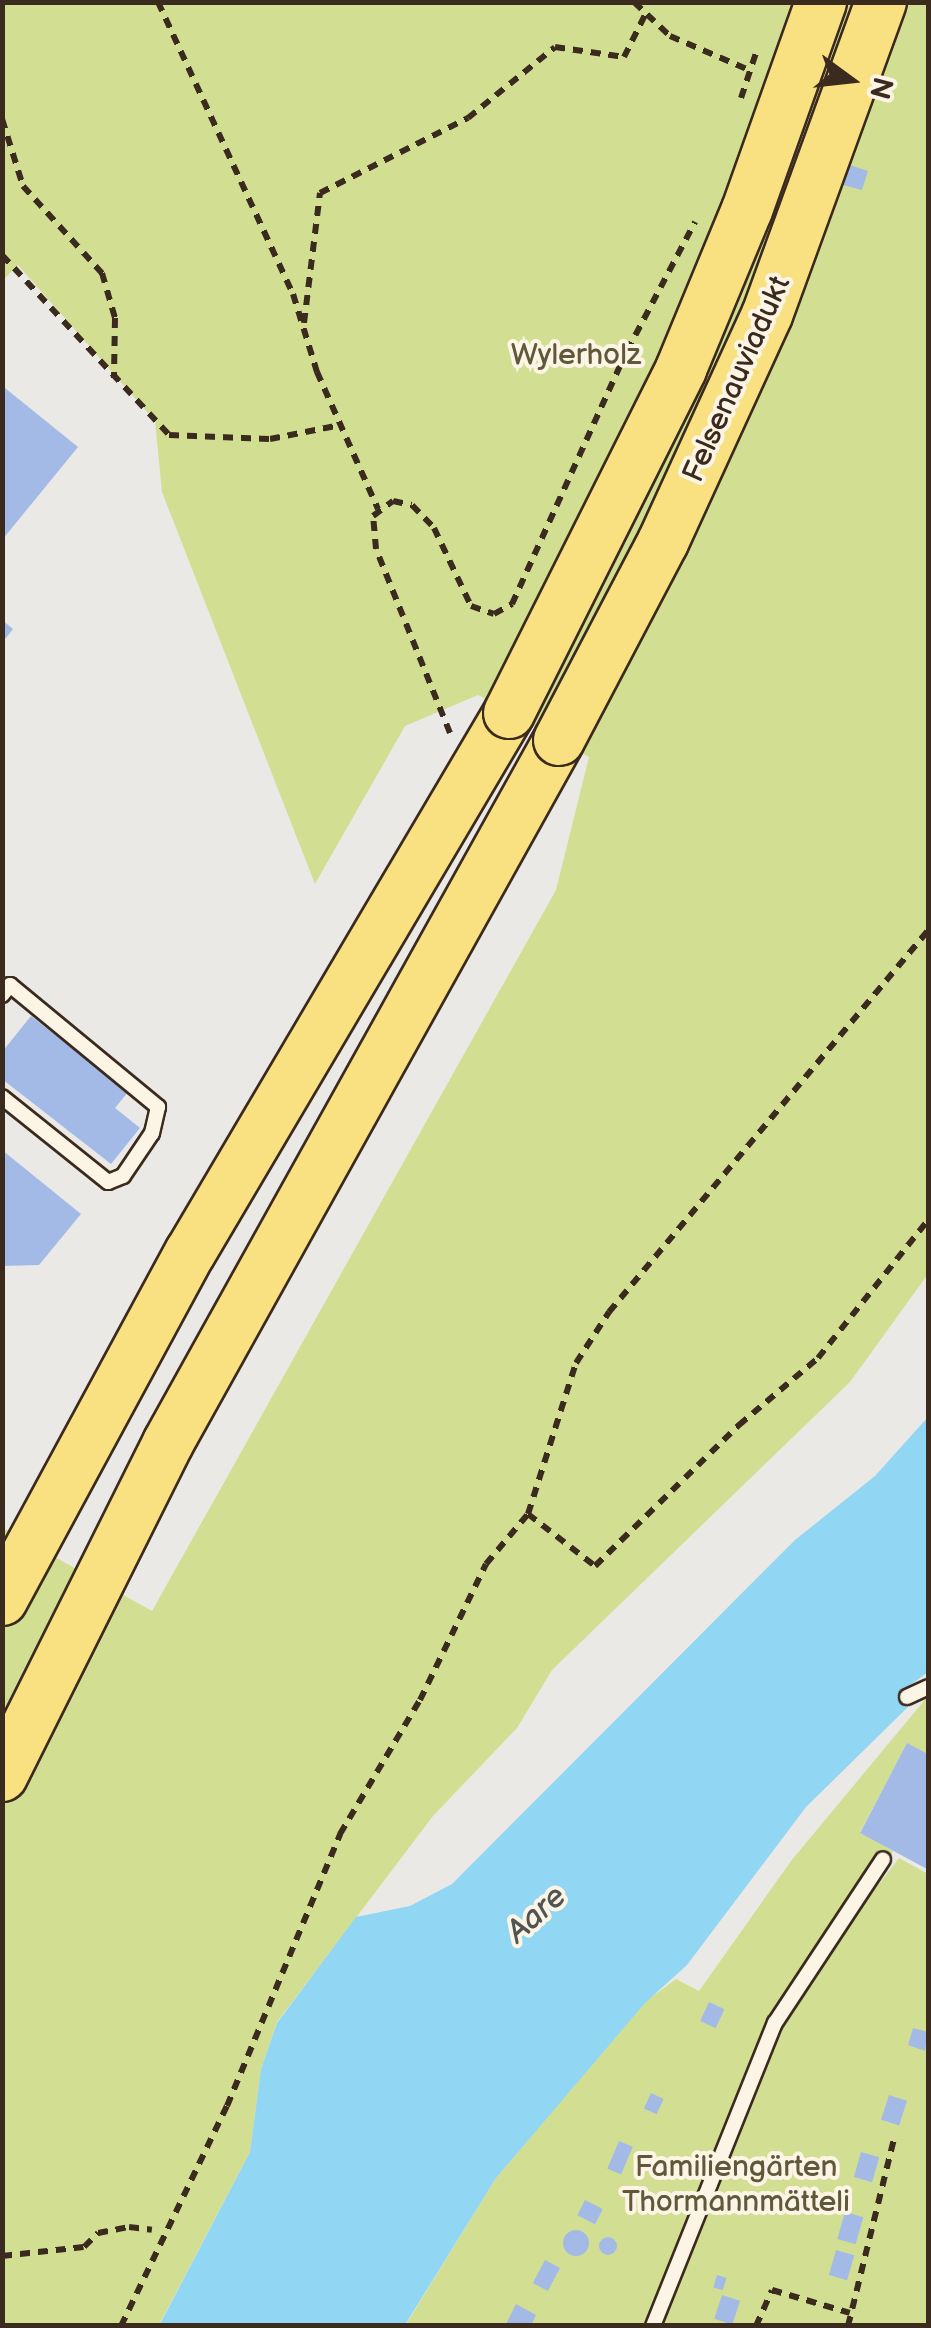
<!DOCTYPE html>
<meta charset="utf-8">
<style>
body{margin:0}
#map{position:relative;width:931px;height:2328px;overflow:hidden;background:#eae9e5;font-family:"Balsamiq Sans",sans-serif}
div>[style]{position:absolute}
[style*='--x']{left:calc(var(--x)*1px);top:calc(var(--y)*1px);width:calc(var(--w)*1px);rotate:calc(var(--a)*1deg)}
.green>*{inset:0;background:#d2df92}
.water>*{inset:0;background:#91d6f3}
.building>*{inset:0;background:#a3bae7;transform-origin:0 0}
.round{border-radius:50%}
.path>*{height:6px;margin-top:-3px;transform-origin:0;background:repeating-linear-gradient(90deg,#3b2a1e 0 10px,transparent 0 18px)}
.roads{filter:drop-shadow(2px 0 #3b2a1e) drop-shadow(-2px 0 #3b2a1e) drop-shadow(0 2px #3b2a1e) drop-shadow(0 -2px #3b2a1e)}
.lane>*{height:14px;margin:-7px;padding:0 7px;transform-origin:7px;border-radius:7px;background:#fcf5e5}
.highway>*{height:50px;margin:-25px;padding:0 25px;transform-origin:25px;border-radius:25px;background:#f9e181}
.bridges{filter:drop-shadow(2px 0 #3b2a1e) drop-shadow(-2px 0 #3b2a1e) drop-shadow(0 2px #3b2a1e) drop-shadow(0 -2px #3b2a1e)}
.highway-bridge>*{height:50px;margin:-25px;padding:0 25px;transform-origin:25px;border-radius:25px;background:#f9e181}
span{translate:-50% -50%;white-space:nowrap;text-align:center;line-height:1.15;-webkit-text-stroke:8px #fcf5e5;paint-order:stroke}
.park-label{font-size:30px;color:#61573b}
.street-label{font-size:30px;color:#3b2a1e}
.water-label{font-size:32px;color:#505553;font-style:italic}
.frame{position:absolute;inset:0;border:5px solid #3b2a1e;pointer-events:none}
.north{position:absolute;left:801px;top:30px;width:100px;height:100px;-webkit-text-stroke:8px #fcf5e5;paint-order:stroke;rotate:105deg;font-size:28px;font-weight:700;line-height:40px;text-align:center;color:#3b2a1e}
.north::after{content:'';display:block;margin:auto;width:35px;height:45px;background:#3b2a1e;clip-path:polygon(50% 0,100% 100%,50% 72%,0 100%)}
</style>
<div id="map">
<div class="green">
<div style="clip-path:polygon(3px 3px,928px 3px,928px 1274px,850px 1382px,552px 1670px,517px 1728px,433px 1816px,277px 2022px,261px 2069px,250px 2152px,159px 2325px,3px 2325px,3px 1528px,152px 1611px,556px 890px,589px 757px,478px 695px,405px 726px,315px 884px,162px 492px,155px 421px,18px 265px,3px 280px)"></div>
<div style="clip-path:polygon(928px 1696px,928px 1754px,907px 1744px,860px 1832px,893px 1851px,889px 1858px,880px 1855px,770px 2020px,783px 2026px,818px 1963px,899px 1858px,928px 1874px,928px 2325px,405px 2326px,496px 2178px,645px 2002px,676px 1979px,699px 1991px,791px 1861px)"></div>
</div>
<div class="water">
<div style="clip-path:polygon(928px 1417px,928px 1672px,905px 1689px,909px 1706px,806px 1807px,687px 1965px,645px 2003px,496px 2178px,405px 2325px,159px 2326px,250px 2152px,261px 2069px,277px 2023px,356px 1917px,410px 1906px,452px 1884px,795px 1540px,875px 1476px)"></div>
</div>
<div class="building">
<div style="clip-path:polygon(785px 144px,868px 171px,862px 190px,776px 167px)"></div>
<div style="clip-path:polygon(5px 388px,78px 447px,2px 540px,2px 391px)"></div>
<div style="clip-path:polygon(2px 620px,13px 629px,2px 643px)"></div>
<div style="clip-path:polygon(31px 1016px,128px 1092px,115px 1108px,140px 1128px,111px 1164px,2px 1079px,2px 1052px)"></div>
<div style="clip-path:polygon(2px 1150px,81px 1214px,39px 1265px,2px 1266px)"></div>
<div style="clip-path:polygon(907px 1743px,928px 1754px,927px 1869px,860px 1833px)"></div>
<div style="left:709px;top:2002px;width:17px;height:21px;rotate:25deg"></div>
<div style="clip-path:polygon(913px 2028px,928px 2032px,925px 2051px,908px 2045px)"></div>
<div style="left:651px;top:2093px;width:14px;height:17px;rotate:25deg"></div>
<div style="left:889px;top:2095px;width:19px;height:26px;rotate:18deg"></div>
<div style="left:619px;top:2141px;width:15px;height:30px;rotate:23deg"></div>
<div style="left:861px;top:2152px;width:19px;height:26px;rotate:16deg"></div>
<div style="left:585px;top:2200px;width:20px;height:17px;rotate:27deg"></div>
<div style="left:845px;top:2212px;width:19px;height:28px;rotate:16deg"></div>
<div class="round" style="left:563px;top:2230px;width:26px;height:26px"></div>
<div class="round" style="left:599px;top:2237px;width:18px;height:18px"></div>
<div style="left:836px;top:2250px;width:19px;height:26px;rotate:16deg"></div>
<div style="left:545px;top:2260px;width:17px;height:26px;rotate:28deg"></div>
<div style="left:717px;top:2275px;width:10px;height:13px;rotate:17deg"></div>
<div style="left:722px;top:2295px;width:19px;height:25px;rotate:18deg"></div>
<div style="clip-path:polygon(516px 2304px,536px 2315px,531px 2326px,506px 2324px)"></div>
</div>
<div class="path">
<div style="--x:158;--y:2;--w:322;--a:65.2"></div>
<div style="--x:293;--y:294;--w:82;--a:72.9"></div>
<div style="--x:317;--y:372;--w:150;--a:66"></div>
<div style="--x:634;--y:2;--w:50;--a:43.4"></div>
<div style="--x:670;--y:36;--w:86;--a:23.3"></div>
<div style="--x:741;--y:98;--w:47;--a:-71.6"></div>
<div style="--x:2;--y:119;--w:70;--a:72.6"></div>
<div style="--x:23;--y:186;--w:118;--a:47.8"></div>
<div style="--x:102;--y:273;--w:47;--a:73.9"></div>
<div style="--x:115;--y:318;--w:60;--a:91"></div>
<div style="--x:2;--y:255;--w:246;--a:47.1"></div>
<div style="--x:169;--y:435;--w:101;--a:2.3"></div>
<div style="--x:270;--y:439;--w:72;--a:-11.2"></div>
<div style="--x:304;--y:323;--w:131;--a:-83"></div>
<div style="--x:320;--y:193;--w:166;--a:-26.9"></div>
<div style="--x:468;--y:118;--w:112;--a:-39.2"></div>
<div style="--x:555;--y:47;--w:70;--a:8.2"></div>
<div style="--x:624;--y:57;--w:49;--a:-63.4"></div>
<div style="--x:450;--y:733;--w:198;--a:-111.9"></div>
<div style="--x:376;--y:549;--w:33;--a:-95"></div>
<div style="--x:373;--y:516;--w:25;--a:-37"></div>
<div style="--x:393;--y:501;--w:19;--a:12"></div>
<div style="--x:412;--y:505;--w:32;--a:46"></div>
<div style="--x:434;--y:528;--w:86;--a:64.6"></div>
<div style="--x:471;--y:606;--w:24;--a:19"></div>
<div style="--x:494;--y:614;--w:21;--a:-29"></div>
<div style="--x:512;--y:604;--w:278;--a:-65.6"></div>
<div style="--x:627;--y:351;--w:146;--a:-62.2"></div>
<div style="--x:528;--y:1514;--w:85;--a:37.8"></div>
<div style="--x:595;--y:1566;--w:202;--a:-44.4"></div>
<div style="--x:739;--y:1425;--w:104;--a:-40.3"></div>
<div style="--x:818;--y:1358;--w:176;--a:-51.4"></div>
<div style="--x:2;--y:2256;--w:82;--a:-6.3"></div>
<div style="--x:84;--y:2247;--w:20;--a:-45"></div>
<div style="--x:98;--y:2233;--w:32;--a:-11"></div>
<div style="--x:129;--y:2227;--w:23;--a:7"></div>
<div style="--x:121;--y:2326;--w:244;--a:-64.3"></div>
<div style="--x:227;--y:2106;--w:295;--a:-67.4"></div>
<div style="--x:340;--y:1834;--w:156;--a:-59.2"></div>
<div style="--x:420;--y:1700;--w:151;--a:-64.1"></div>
<div style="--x:486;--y:1564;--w:65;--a:-50"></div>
<div style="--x:528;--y:1514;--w:158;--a:-72.4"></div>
<div style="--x:576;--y:1363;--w:61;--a:-57.1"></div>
<div style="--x:609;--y:1312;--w:498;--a:-50.1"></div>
<div style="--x:756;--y:2326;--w:39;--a:-66"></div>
<div style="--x:772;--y:2290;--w:81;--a:16.4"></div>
<div style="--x:848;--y:2326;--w:197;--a:-76.2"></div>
</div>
<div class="roads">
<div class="lane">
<div style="--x:2;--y:995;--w:13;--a:-51"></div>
<div style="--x:10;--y:985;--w:192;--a:39.5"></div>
<div style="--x:158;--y:1107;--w:27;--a:103"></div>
<div style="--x:152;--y:1133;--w:52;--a:124"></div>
<div style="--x:123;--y:1176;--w:16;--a:158"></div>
<div style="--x:108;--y:1182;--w:136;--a:-141.3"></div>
<div style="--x:907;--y:1697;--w:23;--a:-25"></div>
<div style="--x:653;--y:2326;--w:327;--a:-68.1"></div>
<div style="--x:775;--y:2023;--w:196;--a:-56.6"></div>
</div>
<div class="highway">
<div style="--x:2;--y:1600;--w:395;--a:-61.6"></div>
<div style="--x:190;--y:1253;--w:627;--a:-59.43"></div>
<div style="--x:2;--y:1776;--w:372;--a:-63.5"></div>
<div style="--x:168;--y:1443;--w:804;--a:-60.92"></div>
</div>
</div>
<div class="bridges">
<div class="highway-bridge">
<div style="--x:509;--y:713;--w:385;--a:-63.4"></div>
<div style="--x:681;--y:369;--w:172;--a:-67.5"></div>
<div style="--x:747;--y:210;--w:221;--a:-70.4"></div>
<div style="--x:559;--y:740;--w:224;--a:-62.3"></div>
<div style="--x:663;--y:542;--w:250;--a:-65.4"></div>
<div style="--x:767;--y:315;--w:333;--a:-70"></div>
</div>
</div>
<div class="park-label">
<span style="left:576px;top:355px">Wylerholz</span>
<span style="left:736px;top:2184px">Familiengärten<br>Thormannmätteli</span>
</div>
<div class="street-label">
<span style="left:737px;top:379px;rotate:-66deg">Felsenauviadukt</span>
</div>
<div class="water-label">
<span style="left:537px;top:1915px;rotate:-42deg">Aare</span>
</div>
<div class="frame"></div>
<div class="north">N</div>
</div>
